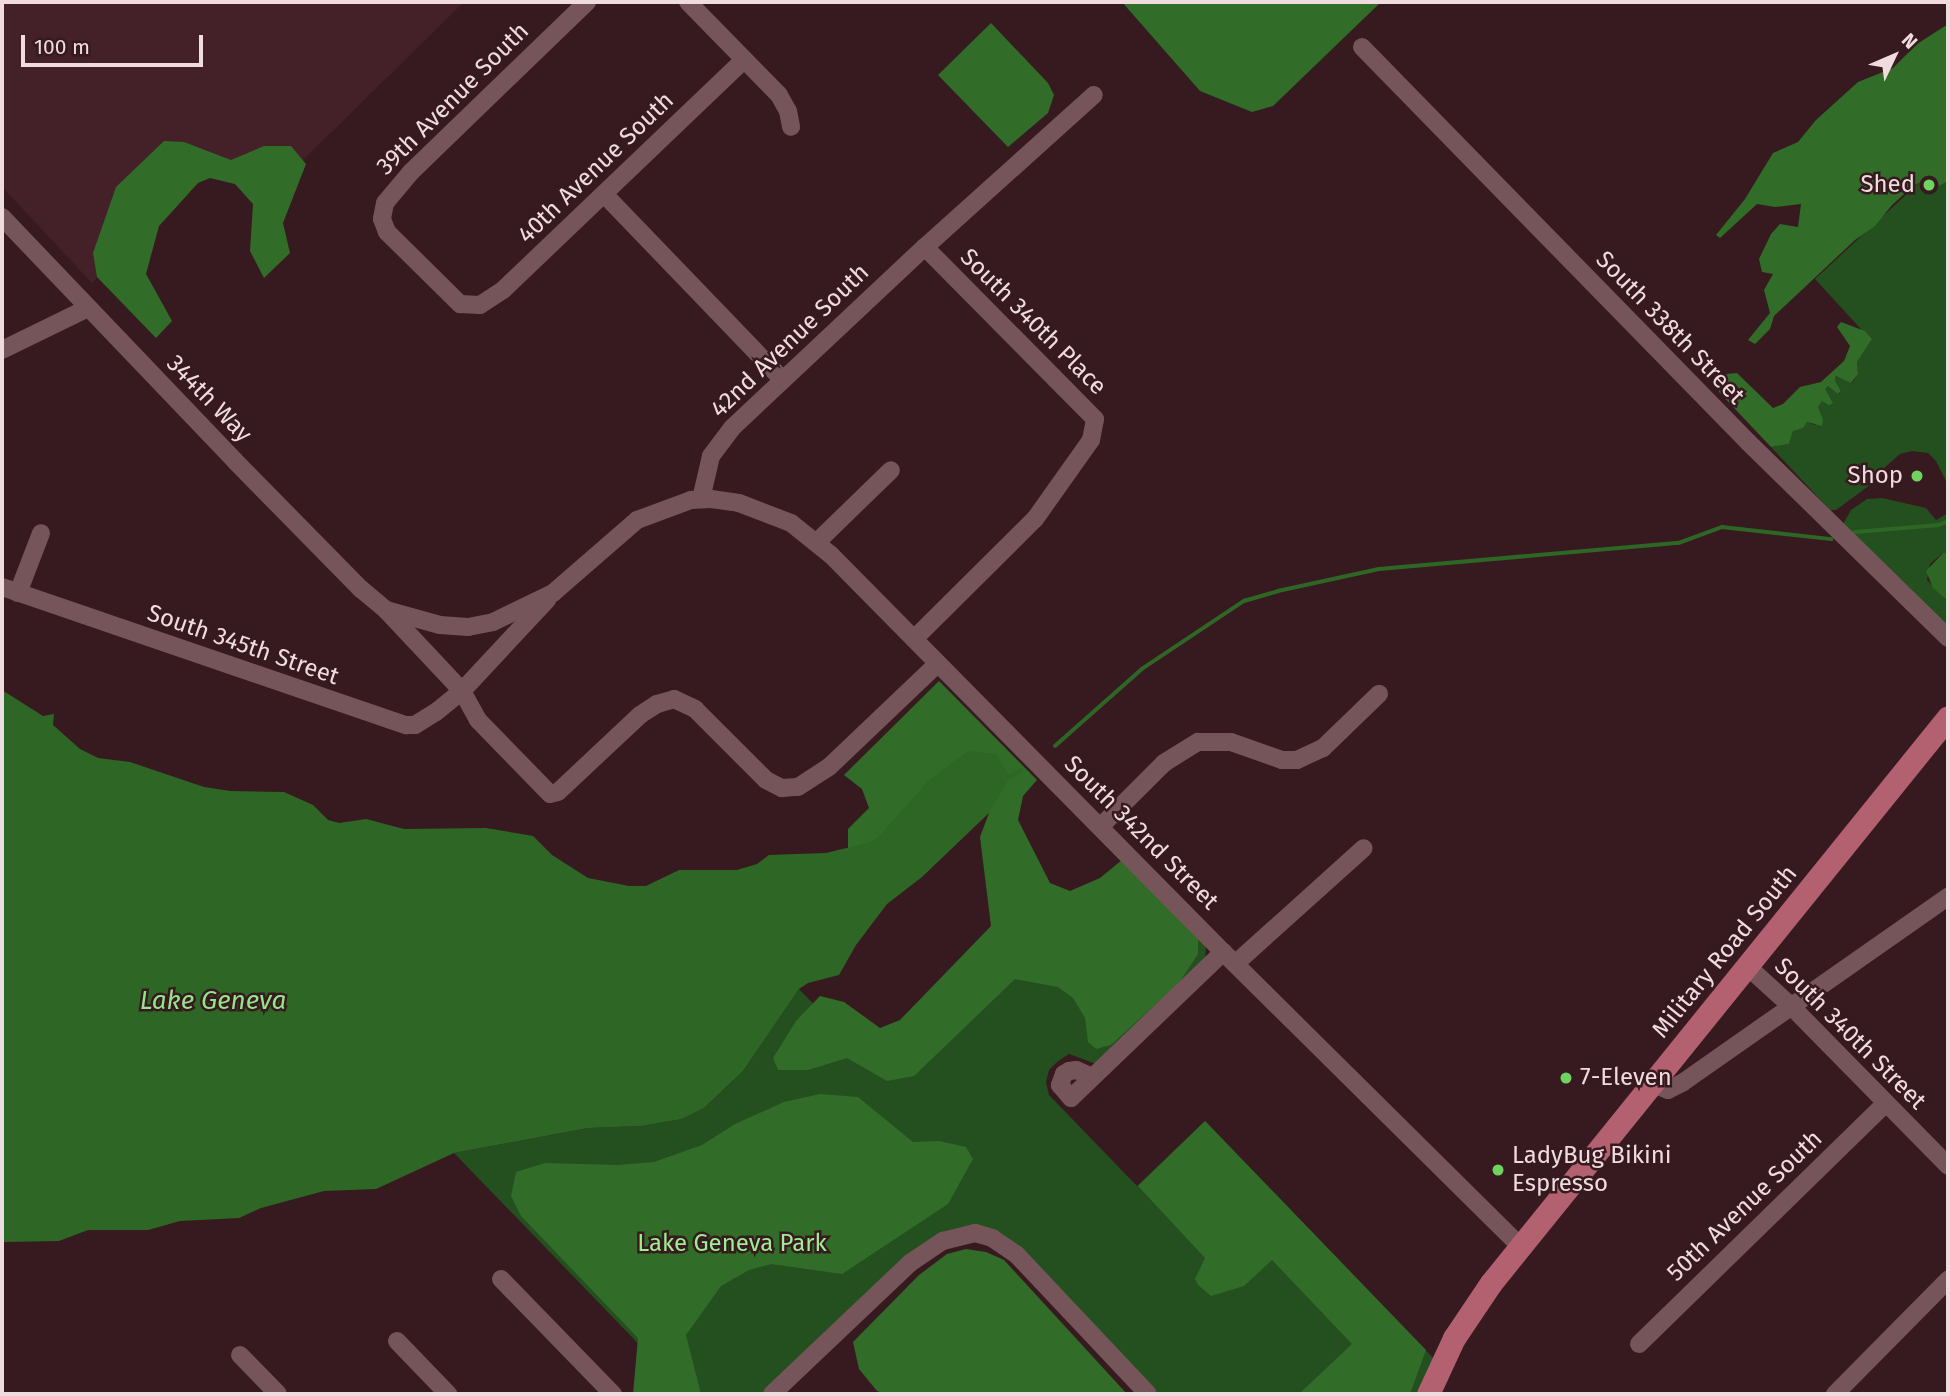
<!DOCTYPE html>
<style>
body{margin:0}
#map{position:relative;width:1950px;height:1396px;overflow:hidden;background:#361a1f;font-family:"Fira Sans",sans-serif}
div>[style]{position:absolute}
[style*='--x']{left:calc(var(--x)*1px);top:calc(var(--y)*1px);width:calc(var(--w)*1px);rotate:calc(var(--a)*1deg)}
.built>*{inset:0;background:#442128}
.green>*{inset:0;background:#244f1e}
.forest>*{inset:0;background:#326c29}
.water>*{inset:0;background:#2e6725}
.stream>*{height:3.5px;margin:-1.75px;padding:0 1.75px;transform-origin:1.75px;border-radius:1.75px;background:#2e6725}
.minor>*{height:18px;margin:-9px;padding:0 9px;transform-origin:9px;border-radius:9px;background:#76555a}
.major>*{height:23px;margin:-11.5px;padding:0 11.5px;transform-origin:11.5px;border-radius:11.5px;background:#b36070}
.dots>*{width:19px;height:19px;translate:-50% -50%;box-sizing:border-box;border:4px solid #361a1f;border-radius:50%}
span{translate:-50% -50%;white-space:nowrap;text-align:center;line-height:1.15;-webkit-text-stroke:5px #361a1f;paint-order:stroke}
.street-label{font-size:24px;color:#f0dcdf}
.poi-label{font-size:24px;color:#f0dcdf}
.right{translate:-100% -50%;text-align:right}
.left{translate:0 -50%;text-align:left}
.park-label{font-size:24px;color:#9eee91}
.water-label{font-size:26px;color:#96e489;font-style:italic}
.frame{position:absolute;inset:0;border:4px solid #f0dcdf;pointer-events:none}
.north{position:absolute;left:1859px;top:21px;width:70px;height:70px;-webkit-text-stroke:5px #361a1f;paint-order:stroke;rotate:46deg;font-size:19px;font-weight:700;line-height:28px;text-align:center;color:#f0dcdf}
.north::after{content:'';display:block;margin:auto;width:24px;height:32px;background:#f0dcdf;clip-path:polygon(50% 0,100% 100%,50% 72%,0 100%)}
.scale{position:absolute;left:21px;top:35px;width:182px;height:32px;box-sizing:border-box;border:4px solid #f0dcdf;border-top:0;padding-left:9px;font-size:21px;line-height:24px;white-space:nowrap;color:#f0dcdf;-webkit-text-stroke:5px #361a1f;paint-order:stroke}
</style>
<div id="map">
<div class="built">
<div style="clip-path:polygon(2px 2px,464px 2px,290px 173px,203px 169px,92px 283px,2px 187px)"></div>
</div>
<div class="green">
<div style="clip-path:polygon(1922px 180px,1936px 188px,1948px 181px,1948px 485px,1936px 461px,1928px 453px,1912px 451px,1900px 454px,1884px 468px,1877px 480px,1836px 510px,1830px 510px,1771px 447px,1789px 444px,1793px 431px,1807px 422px,1815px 425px,1823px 419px,1818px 407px,1824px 389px,1828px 386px,1839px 394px,1841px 391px,1834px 381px,1837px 376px,1852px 383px,1858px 374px,1857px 362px,1871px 340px,1815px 279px)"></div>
<div style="clip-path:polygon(1882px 498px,1926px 508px,1936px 520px,1948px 513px,1948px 556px,1944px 552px,1930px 564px,1927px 580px,1948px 601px,1948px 630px,1843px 524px,1851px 510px,1867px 499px)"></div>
<div style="clip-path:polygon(1132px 865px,1202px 937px,1206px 949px,1205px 963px,1099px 1065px,1069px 1054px,1057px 1062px,1049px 1070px,1046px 1082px,1049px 1095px,1137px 1186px,1205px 1121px,1439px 1364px,1428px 1394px,1148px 1394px,992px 1239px,943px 1241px,772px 1394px,687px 1394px,454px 1153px,588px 1128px,641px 1126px,682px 1119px,704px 1108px,743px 1071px,799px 989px,887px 1080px)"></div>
</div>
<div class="forest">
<div style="clip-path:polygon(1122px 2px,1381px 2px,1273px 106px,1252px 112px,1200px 91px)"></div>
<div style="clip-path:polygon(991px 23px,1048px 83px,1054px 95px,1048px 113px,1008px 147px,938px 75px)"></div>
<div style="clip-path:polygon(1945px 26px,1948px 28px,1948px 181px,1936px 188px,1922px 181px,1912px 187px,1892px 205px,1875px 226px,1855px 240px,1774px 316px,1770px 329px,1755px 344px,1748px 340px,1770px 313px,1764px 290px,1773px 274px,1762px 272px,1759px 259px,1771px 234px,1780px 224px,1798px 227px,1801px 204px,1775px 207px,1757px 204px,1720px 238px,1716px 235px,1745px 199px,1773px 153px,1798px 142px,1816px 120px,1858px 82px,1893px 68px,1917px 44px)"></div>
<div style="clip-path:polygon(164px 141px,184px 142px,231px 160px,264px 146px,291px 146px,306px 164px,283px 223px,290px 253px,264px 278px,250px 251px,253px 204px,235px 184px,210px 178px,198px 183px,159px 226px,146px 274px,172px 321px,156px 338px,97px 277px,93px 253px,116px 187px)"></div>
<div style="clip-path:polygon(1841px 322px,1865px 331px,1872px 339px,1857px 362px,1858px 374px,1851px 383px,1836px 376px,1835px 381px,1841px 391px,1838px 394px,1828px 386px,1825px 389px,1833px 403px,1829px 405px,1822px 401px,1818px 407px,1823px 419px,1822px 426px,1807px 422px,1803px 428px,1793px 431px,1789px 444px,1771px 447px,1719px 392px,1719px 382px,1727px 374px,1737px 373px,1773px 408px,1783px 404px,1800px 387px,1821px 382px,1844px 361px,1850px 346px,1837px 327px)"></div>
<div style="clip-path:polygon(939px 681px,1037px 780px,1023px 796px,1018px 820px,1050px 883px,1070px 891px,1100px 878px,1122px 860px,1198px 939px,1198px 954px,1179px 983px,1111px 1045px,1096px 1049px,1088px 1042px,1085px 1018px,1073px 998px,1058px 987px,1015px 979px,914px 1076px,887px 1081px,847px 1058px,808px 1070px,778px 1070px,773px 1058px,796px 1021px,820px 996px,844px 1002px,880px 1028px,900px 1020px,991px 926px,980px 837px,989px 813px,886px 830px,875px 841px,848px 850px,848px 829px,869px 808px,862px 789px,844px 775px)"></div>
<div style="clip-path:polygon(820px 1094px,858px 1097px,913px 1142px,939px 1141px,966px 1147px,973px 1159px,948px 1204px,842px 1274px,771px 1264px,749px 1270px,721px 1286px,686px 1335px,701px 1394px,633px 1394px,638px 1338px,521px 1216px,511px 1196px,516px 1172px,545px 1163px,617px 1165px,654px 1162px,702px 1145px,735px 1124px,784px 1102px)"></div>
<div style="clip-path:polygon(1205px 1121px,1426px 1350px,1410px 1394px,1299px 1394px,1352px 1344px,1272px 1260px,1244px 1286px,1211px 1296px,1198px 1285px,1195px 1279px,1205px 1258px,1138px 1186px)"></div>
<div style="clip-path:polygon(966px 1249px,986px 1252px,1004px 1260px,1127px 1394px,886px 1394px,877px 1391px,859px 1369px,853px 1342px,919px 1275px,947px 1254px)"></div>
</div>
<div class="water">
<div style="clip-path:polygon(1944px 552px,1948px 556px,1948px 601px,1933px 588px,1926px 571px)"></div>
<div style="clip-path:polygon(2px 690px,43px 716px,54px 714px,53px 725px,80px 749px,98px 758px,130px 762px,204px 787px,230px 791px,284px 792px,313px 805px,328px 820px,339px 823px,366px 819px,404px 829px,486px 828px,533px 836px,552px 855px,588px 878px,629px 886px,646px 886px,679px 870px,737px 870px,757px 864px,769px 855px,826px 853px,875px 841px,929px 780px,968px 751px,996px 754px,1010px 777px,989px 813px,922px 877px,887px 904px,856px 945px,839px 975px,808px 983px,799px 989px,743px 1071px,704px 1108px,682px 1119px,641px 1126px,588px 1128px,454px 1153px,376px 1189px,324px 1191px,261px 1208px,239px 1218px,180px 1221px,148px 1230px,88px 1230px,59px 1241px,2px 1242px)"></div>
</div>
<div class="stream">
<div style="--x:1855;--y:532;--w:84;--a:-4.8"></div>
<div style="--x:1939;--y:525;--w:10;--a:-24"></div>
<div style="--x:1055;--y:746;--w:116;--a:-41.5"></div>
<div style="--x:1142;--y:669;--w:123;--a:-33.7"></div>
<div style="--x:1244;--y:601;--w:35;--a:-16"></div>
<div style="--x:1278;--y:591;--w:103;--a:-12.3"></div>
<div style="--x:1379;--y:569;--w:301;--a:-5"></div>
<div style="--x:1679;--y:543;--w:46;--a:-20.4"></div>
<div style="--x:1722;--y:527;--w:110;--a:6.3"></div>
<div style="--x:1010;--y:777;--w:13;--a:-32"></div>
</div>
<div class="minor">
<div style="--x:587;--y:2;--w:245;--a:136"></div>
<div style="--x:411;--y:172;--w:40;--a:130"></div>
<div style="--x:385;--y:203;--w:16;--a:101"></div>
<div style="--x:382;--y:219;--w:14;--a:69"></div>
<div style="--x:387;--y:232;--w:103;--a:44.6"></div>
<div style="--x:460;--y:304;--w:20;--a:3"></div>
<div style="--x:480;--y:305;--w:27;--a:-33"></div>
<div style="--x:503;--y:290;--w:333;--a:-43.7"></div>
<div style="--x:688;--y:2;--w:130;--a:45.6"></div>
<div style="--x:779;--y:95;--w:18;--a:61"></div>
<div style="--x:788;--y:111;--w:16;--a:79"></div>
<div style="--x:1362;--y:47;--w:552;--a:45.66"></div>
<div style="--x:1748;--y:442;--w:280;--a:44.4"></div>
<div style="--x:604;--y:194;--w:258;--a:46.1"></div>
<div style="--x:2;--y:217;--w:337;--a:46.3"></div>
<div style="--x:235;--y:461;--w:180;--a:45.5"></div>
<div style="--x:361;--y:589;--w:33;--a:40"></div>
<div style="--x:386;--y:610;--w:111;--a:46.8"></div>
<div style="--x:462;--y:691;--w:33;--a:61"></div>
<div style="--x:478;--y:720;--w:103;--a:45.8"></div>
<div style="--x:550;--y:794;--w:8;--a:-14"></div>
<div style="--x:558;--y:792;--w:112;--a:-43.2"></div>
<div style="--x:640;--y:715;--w:20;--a:-33"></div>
<div style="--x:657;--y:704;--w:18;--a:-16"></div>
<div style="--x:674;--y:699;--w:23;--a:25"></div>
<div style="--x:695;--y:709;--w:100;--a:45"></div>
<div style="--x:766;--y:780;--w:18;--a:27"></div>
<div style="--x:782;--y:788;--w:16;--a:-4"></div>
<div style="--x:798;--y:787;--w:37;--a:-33"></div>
<div style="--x:829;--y:767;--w:149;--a:-43.6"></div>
<div style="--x:2;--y:350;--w:96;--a:-26"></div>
<div style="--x:701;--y:499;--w:44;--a:-76.9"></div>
<div style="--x:711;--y:456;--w:36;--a:-53"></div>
<div style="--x:733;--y:427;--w:263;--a:-43.2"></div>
<div style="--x:925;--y:247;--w:227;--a:-42"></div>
<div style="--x:817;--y:542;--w:103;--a:-44.2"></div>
<div style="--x:2;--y:587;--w:427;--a:18.9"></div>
<div style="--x:406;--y:725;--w:9;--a:0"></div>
<div style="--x:415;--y:725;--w:25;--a:-32"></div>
<div style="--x:436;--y:712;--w:33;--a:-39"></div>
<div style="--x:462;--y:691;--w:125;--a:-47"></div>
<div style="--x:18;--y:593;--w:64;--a:-69"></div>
<div style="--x:386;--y:610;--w:56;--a:15.5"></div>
<div style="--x:440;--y:625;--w:28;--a:4"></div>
<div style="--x:468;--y:627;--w:25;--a:-11"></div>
<div style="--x:493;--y:622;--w:67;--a:-25.8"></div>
<div style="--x:553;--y:593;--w:111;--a:-41"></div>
<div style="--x:637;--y:520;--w:58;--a:-20.3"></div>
<div style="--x:691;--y:500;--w:20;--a:-3"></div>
<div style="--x:711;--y:499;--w:28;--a:8"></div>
<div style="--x:739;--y:503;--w:56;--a:21"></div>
<div style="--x:791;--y:523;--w:51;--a:38.7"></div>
<div style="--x:831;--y:555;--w:558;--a:45.36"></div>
<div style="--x:1223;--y:952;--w:418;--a:44.7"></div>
<div style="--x:914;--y:639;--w:170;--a:-44.8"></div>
<div style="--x:1035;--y:519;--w:97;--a:-54.7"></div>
<div style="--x:1091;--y:440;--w:21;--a:-79"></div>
<div style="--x:1095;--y:419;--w:242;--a:-134.7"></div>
<div style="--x:1101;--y:826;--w:89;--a:-45"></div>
<div style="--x:1164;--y:763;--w:40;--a:-32"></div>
<div style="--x:1198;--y:742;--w:33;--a:0"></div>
<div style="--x:1231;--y:742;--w:54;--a:19.4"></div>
<div style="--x:1282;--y:760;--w:15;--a:0"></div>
<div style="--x:1297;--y:760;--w:29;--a:-25"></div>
<div style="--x:1323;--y:748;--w:78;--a:-44"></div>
<div style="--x:1235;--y:964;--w:173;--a:-42"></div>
<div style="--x:1747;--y:966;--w:61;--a:42.3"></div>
<div style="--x:1792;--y:1007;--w:223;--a:45.5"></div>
<div style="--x:1092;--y:1077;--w:17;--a:-156"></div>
<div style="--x:1076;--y:1070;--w:7;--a:172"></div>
<div style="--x:1069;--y:1071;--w:6;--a:149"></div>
<div style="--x:1064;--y:1074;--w:12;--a:110"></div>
<div style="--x:1060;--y:1085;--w:17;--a:50"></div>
<div style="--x:1071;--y:1098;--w:211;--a:-43.8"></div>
<div style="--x:1653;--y:1084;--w:16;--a:22"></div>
<div style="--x:1668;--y:1090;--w:16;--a:-27"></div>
<div style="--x:1682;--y:1083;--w:325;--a:-35"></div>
<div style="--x:501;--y:1279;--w:161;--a:45.8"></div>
<div style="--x:397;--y:1341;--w:74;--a:46.1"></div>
<div style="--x:1639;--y:1344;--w:345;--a:-44.3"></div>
<div style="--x:240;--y:1355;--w:54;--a:45.7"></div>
<div style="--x:772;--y:1394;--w:190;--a:-43.5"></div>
<div style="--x:910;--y:1263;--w:40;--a:-34"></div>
<div style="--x:943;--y:1241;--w:33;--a:-14"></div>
<div style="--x:975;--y:1233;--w:18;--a:16"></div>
<div style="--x:992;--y:1238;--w:29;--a:34"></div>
<div style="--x:1016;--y:1254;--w:192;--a:46.7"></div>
<div style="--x:1835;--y:1394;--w:161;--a:-45.3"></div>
</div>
<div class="major">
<div style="--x:1428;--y:1394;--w:62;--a:-65.1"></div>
<div style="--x:1454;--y:1338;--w:66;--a:-56.1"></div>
<div style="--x:1491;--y:1283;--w:727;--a:-51.08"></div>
</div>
<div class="dots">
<div style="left:1929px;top:185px;background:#6fd35f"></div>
<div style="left:1917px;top:476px;background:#6fd35f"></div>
<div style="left:1566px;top:1078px;background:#6fd35f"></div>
<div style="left:1498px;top:1170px;background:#6fd35f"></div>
</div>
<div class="street-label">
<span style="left:453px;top:99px;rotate:-45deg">39th Avenue South</span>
<span style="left:596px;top:168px;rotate:-44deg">40th Avenue South</span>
<span style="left:1033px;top:322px;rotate:45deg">South 340th Place</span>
<span style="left:1670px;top:328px;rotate:46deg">South 338th Street</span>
<span style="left:790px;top:341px;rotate:-44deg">42nd Avenue South</span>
<span style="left:209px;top:399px;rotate:46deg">344th Way</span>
<span style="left:243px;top:645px;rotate:19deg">South 345th Street</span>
<span style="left:1141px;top:833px;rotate:45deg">South 342nd Street</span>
<span style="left:1725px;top:952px;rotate:-51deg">Military Road South</span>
<span style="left:1850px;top:1034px;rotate:45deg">South 340th Street</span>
<span style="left:1745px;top:1206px;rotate:-44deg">50th Avenue South</span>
</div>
<div class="poi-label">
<span class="right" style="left:1915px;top:185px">Shed</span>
<span class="right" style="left:1903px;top:476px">Shop</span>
<span class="left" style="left:1580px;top:1078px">7-Eleven</span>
<span class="left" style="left:1512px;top:1170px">LadyBug Bikini<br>Espresso</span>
</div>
<div class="park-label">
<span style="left:732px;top:1244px">Lake Geneva Park</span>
</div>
<div class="water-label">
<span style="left:213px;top:1001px">Lake Geneva</span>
</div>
<div class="frame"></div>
<div class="north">N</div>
<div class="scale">100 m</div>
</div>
